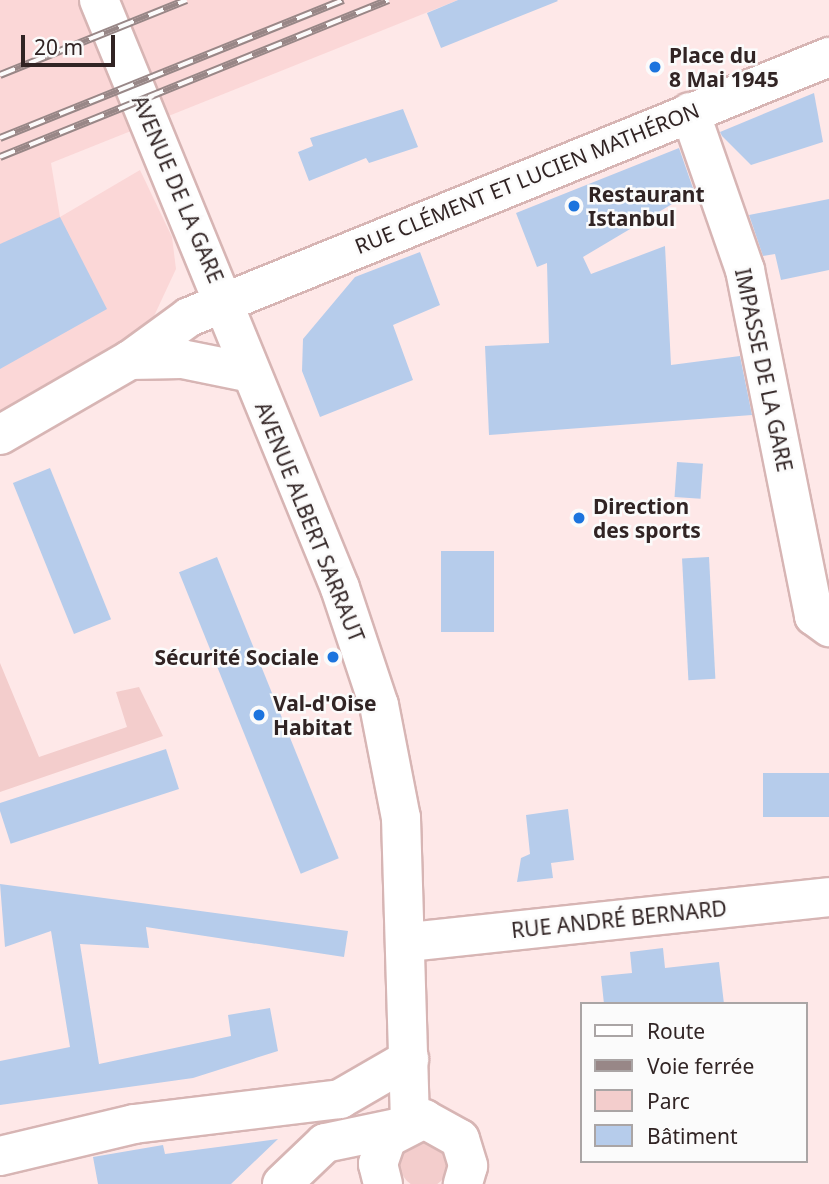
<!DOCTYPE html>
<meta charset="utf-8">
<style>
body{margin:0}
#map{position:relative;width:829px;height:1184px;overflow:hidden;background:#fee8e8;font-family:"Noto Sans",sans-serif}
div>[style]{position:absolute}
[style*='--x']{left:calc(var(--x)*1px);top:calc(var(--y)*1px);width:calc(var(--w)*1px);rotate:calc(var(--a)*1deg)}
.built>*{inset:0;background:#fbd7d7}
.green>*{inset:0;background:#f3cdcc}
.round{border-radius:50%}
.building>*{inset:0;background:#b6cceb;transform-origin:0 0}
.roads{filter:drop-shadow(2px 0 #d7b5b4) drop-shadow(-2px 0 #d7b5b4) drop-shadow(0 2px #d7b5b4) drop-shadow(0 -2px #d7b5b4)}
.minor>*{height:38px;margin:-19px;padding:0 19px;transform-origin:19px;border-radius:19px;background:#fff}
.rail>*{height:8px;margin-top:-4px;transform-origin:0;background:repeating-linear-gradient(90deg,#fbfbfb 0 16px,#988787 0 32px);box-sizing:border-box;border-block:2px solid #988787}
.dots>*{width:19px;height:19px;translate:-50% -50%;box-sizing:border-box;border:4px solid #fbfbfb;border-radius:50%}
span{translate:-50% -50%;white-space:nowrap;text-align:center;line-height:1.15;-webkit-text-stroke:5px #fbfbfb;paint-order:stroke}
.poi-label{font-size:21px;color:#312424;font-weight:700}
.left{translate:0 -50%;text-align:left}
.right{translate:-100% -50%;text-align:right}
.street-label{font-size:21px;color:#312424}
.legend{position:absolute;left:580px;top:1002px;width:228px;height:161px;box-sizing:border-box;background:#fbfbfb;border:2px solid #aaa5a5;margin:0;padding:9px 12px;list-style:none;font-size:21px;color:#312424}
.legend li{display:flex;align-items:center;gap:14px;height:35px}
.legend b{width:35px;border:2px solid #aaa5a5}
.scale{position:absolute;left:21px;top:35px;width:94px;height:32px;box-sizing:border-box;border:4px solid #312424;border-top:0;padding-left:9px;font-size:21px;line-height:24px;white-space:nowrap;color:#312424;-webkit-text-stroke:5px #fbfbfb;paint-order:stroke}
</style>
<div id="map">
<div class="built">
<div style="clip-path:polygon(0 0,458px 0,51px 163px,60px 217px,140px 170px,172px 237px,176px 269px,148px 329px,0 411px)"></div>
</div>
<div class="green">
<div style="clip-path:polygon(0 663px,39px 757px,127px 727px,116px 692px,139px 687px,163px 736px,0 792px)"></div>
<div class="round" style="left:400px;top:1140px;width:48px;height:48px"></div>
</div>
<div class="building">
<div style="clip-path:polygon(458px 0,557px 0,558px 1px,441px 48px,427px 13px)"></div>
<div style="clip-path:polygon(814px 93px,823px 142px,751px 165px,722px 136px,720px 132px)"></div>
<div style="clip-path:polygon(403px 109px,418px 147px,369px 163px,366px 158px,309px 181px,298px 152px,313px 146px,310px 138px)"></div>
<div style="clip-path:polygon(679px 148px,694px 191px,583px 257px,591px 274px,665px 246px,671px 365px,740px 356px,752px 415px,489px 435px,485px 346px,549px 343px,547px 263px,537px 267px,516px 213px)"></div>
<div style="clip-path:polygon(829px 199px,829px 270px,781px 280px,775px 254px,763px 256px,749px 215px)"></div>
<div style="clip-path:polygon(60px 217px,107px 309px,0 369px,0 244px)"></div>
<div style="clip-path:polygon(420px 252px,440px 305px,393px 325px,413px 380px,320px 417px,302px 371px,303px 339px,355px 277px)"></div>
<div style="left:677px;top:462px;width:26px;height:35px;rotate:4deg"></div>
<div style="left:50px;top:468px;width:163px;height:40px;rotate:68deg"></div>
<div style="left:441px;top:551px;width:53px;height:81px"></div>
<div style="left:217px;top:557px;width:325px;height:41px;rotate:68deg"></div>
<div style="left:709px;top:557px;width:122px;height:27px;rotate:87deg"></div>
<div style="left:166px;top:749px;width:42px;height:177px;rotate:72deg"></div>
<div style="left:829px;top:773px;width:44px;height:66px;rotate:90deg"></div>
<div style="clip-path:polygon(568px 809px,574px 860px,551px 863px,553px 878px,517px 882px,521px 858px,530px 854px,526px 815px)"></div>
<div style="clip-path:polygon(0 884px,348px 931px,344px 957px,146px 927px,149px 948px,80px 944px,99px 1064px,231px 1036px,228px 1015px,270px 1008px,278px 1051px,193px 1078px,0 1105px,0 1061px,70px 1047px,51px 931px,5px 947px)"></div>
<div style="clip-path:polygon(663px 948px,665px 968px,719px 962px,724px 1004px,604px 1004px,601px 976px,632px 973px,630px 952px)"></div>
<div style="clip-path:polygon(278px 1139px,231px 1184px,98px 1184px,93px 1157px,163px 1145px,165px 1154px)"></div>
</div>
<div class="roads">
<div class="minor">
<div style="--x:99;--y:0;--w:635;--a:67.71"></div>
<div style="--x:340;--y:588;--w:123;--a:71.6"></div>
<div style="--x:379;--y:705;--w:115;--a:79"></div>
<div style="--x:401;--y:818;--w:304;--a:88.3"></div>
<div style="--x:690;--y:112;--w:167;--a:70.8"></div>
<div style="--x:745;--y:270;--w:353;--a:78.7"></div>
<div style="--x:814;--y:616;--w:19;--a:36"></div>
<div style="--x:130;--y:360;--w:52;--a:-1.1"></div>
<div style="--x:182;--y:359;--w:70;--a:11.5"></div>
<div style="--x:0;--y:435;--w:150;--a:-30"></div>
<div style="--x:130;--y:360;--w:73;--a:-36.1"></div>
<div style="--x:189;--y:317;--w:691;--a:-22.11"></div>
<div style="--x:408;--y:942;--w:423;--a:-6.1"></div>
<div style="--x:0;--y:1156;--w:138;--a:-13.4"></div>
<div style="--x:134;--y:1124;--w:208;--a:-6.9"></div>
<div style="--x:340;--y:1099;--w:80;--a:-30.1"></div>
<div style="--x:282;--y:1184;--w:59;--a:-43.6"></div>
<div style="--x:325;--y:1143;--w:74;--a:-11.8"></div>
<div style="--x:383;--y:1184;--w:21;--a:-104"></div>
<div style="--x:378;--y:1164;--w:28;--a:-71"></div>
<div style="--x:387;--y:1138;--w:42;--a:-27.2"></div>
<div style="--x:424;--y:1119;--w:41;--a:29.1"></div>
<div style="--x:460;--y:1139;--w:28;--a:73"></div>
<div style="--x:468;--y:1166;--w:19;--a:106"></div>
</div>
</div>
<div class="rail">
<div style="--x:0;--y:75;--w:201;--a:-21.9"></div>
<div style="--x:0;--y:138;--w:370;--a:-21.9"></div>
<div style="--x:0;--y:157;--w:419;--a:-22"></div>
</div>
<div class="dots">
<div style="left:655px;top:67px;background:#1c74de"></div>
<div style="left:574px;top:206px;background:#1c74de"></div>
<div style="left:579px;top:518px;background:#1c74de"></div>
<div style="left:333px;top:657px;background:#1c74de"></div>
<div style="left:259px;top:715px;background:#1c74de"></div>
</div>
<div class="poi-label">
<span class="left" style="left:669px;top:67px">Place du<br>8 Mai 1945</span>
<span class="left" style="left:588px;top:206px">Restaurant<br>Istanbul</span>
<span class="left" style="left:593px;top:518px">Direction<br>des sports</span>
<span class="right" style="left:319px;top:657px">Sécurité Sociale</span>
<span class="left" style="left:273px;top:715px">Val-d'Oise<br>Habitat</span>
</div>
<div class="street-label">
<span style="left:527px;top:178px;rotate:-22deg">RUE CLÉMENT ET LUCIEN MATHÉRON</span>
<span style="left:178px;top:189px;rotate:67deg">AVENUE DE LA GARE</span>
<span style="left:764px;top:370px;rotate:78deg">IMPASSE DE LA GARE</span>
<span style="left:310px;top:522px;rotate:68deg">AVENUE ALBERT SARRAUT</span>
<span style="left:619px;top:919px;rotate:-6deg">RUE ANDRÉ BERNARD</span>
</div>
<ul class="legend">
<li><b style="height:9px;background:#fff"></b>Route</li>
<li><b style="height:9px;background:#988787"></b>Voie ferrée</li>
<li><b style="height:19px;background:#f3cdcc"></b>Parc</li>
<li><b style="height:19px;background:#b6cceb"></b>Bâtiment</li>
</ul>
<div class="scale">20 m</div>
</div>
